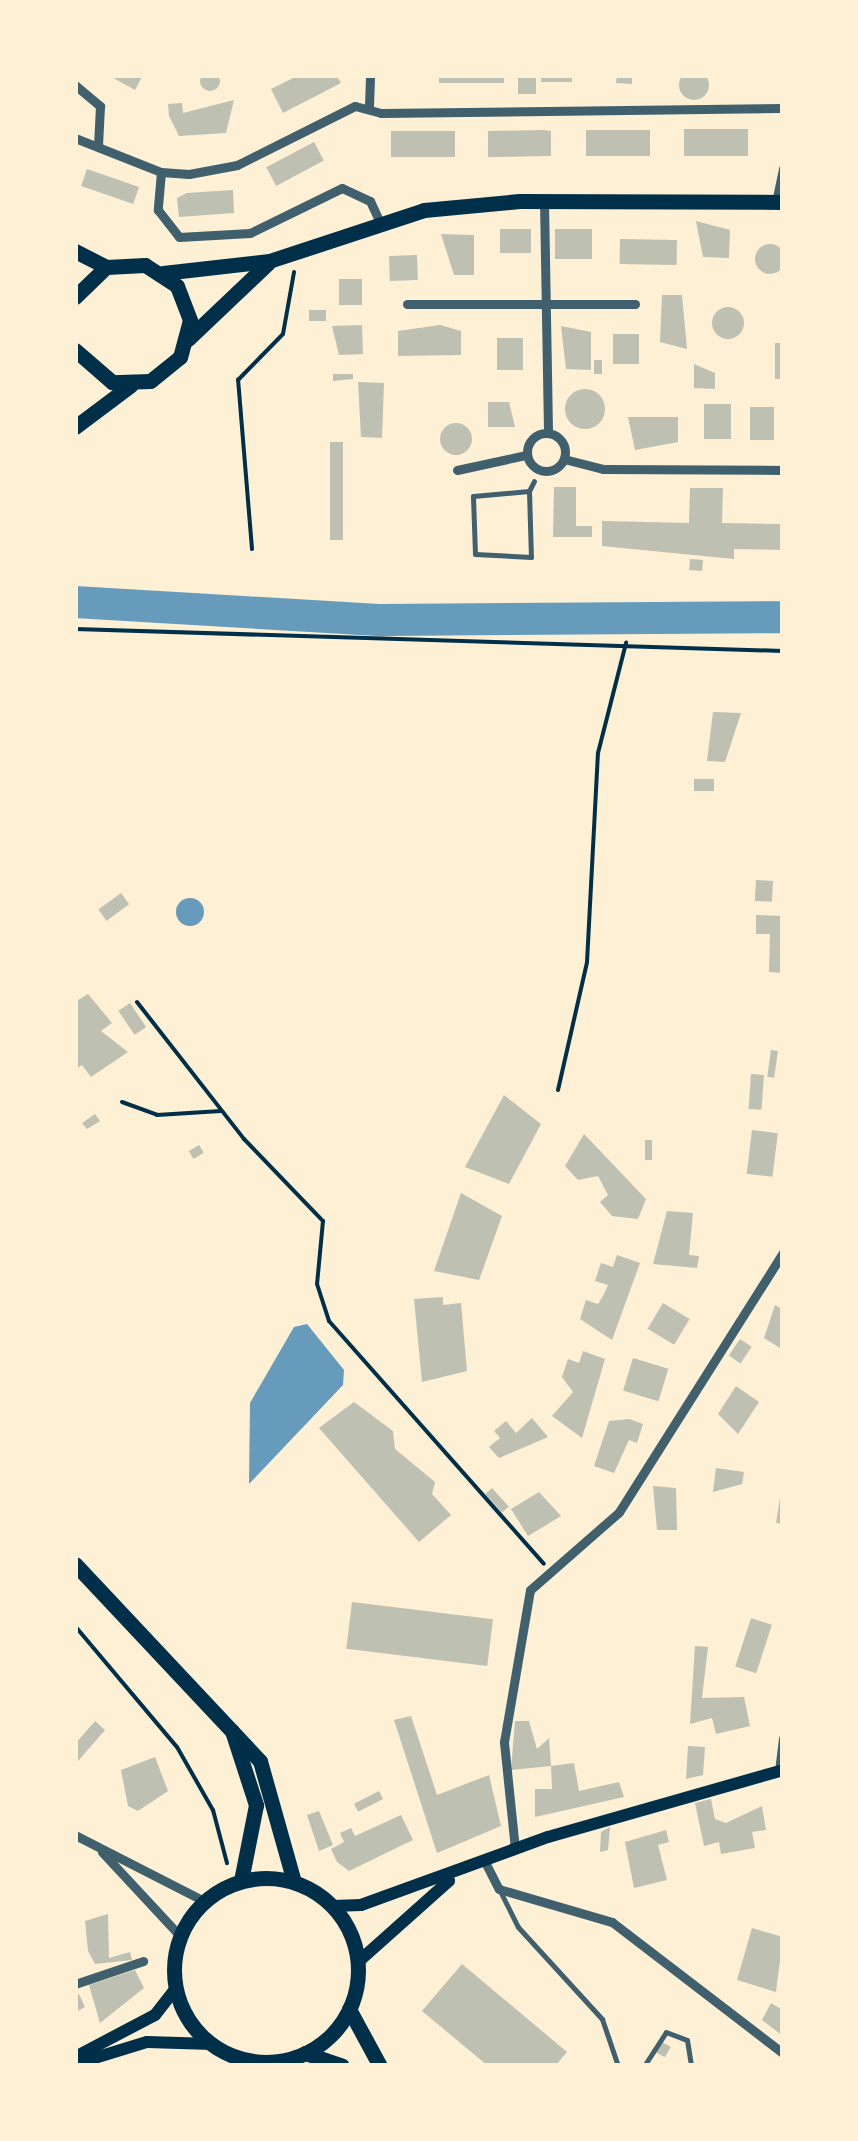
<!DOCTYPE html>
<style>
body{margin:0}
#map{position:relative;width:858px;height:2141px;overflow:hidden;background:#fdf0d5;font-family:Montserrat,sans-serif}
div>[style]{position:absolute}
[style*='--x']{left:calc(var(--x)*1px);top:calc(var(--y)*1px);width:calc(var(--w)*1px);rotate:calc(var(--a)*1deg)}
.water>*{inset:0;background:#669bbc}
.round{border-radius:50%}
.river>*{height:32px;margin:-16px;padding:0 16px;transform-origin:16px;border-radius:16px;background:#669bbc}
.building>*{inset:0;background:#bec0b2;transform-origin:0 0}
.path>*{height:4px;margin:-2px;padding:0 2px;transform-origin:2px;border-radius:2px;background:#003049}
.service>*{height:5px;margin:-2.5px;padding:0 2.5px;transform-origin:2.5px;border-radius:2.5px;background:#3f606c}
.minor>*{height:9px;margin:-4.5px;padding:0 4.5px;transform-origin:4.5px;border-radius:4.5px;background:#3f606c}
.minor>.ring{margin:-4.5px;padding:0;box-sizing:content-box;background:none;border:9px solid #3f606c;border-radius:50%}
.secondary>*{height:12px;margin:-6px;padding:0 6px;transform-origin:6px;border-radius:6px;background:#003049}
.primary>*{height:15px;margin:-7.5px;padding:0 7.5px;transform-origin:7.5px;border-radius:7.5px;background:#003049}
.primary>.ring{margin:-7.5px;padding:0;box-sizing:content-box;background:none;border:15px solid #003049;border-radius:50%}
span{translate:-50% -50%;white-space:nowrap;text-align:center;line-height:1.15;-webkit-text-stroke:9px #fdf0d5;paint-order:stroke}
.frame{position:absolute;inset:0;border:78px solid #fdf0d5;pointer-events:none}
</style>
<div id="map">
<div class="water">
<div class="round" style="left:176px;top:898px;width:28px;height:28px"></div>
<div style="clip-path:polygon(307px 1324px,344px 1370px,343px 1385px,249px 1484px,250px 1403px,294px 1327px)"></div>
</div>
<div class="river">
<div style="--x:75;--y:602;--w:308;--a:3.4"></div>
<div style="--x:382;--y:620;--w:401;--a:-0.4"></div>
</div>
<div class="building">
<div class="round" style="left:679px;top:70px;width:30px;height:30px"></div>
<div class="round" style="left:200px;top:71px;width:20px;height:20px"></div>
<div style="clip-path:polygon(108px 75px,143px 75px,135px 90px)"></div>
<div style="clip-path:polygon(299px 75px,336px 75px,341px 83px,283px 113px,271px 89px)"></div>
<div style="left:439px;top:75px;width:65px;height:8px"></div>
<div style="left:518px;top:75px;width:18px;height:19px"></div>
<div style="left:541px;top:75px;width:31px;height:7px"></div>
<div style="clip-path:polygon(617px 75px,632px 75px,632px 84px,616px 83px)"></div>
<div style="clip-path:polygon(234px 100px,226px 133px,179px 136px,169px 116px,168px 104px,182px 103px,183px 113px)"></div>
<div style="left:684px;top:129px;width:64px;height:27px"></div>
<div style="clip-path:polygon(543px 130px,551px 131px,551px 156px,488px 157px,488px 131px)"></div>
<div style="left:586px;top:130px;width:64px;height:26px"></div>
<div style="left:391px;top:131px;width:64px;height:26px"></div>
<div style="left:314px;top:142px;width:21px;height:54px;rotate:62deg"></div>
<div style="left:87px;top:169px;width:55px;height:18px;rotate:19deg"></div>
<div style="clip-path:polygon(233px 190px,234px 213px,179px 217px,177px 198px,187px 193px)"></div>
<div style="clip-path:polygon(696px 221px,730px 230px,729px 258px,703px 257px)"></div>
<div style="left:500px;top:229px;width:31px;height:24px"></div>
<div style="left:555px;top:229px;width:37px;height:30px"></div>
<div style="clip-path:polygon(441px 234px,474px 235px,474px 275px,454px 275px)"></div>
<div style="left:620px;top:239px;width:57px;height:25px;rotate:1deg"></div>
<div class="round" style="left:755px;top:244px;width:30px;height:30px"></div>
<div style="left:417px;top:255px;width:25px;height:28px;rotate:88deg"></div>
<div style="left:339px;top:279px;width:23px;height:26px"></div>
<div style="clip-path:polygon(662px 295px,682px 295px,687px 349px,660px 342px)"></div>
<div class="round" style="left:712px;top:307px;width:32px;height:32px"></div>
<div style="left:309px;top:310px;width:17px;height:11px"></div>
<div style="clip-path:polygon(362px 325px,363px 354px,339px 355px,332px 326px)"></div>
<div style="clip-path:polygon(440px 325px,461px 331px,461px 355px,398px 356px,398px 331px)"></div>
<div style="clip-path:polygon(561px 326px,591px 332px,591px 370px,566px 369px)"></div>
<div style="left:613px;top:334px;width:26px;height:30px"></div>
<div style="left:497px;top:338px;width:26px;height:32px"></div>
<div style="left:775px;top:343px;width:8px;height:36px"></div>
<div style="left:594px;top:360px;width:8px;height:14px"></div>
<div style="clip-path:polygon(694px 364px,715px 373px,715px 389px,694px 388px)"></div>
<div style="clip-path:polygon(333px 374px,353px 374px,353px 379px,333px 381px)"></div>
<div style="clip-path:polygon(358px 382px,384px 383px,382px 438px,361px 437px)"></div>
<div class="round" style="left:565px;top:389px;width:40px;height:40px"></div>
<div style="clip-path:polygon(488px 402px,509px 402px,515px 427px,488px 427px)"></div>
<div style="left:704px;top:404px;width:27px;height:35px"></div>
<div style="left:750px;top:407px;width:24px;height:33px"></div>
<div style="clip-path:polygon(628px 417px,678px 417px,678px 442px,635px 450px)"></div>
<div class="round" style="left:440px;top:423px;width:32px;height:32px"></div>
<div style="left:330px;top:442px;width:13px;height:98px"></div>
<div style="clip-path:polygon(554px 487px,576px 487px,576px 526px,592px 526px,592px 537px,553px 537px)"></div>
<div style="clip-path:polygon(690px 488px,723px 488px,722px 523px,783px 524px,783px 550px,734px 549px,734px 559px,602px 546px,602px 521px,689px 523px)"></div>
<div style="left:690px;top:559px;width:13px;height:11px;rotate:4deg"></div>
<div style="clip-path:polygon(713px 712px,741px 713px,725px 762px,707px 761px)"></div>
<div style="left:694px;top:779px;width:20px;height:12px"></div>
<div style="left:756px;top:880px;width:17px;height:21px;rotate:3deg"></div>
<div style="left:121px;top:893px;width:14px;height:28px;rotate:54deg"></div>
<div style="clip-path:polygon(756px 915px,783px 916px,783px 973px,769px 972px,770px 934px,756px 934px)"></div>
<div style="clip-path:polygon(88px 994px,112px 1023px,101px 1031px,128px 1052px,91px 1077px,82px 1065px,75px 1070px,75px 1002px)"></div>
<div style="left:130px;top:1003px;width:29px;height:14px;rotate:56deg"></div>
<div style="left:771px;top:1050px;width:7px;height:27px;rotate:8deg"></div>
<div style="left:751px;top:1074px;width:13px;height:35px;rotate:4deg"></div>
<div style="clip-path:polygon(504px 1095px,541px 1124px,509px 1184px,465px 1167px)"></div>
<div style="clip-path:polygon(95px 1114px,100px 1121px,87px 1129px,82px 1123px)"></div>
<div style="left:752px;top:1130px;width:26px;height:44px;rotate:7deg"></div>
<div style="clip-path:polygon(584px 1134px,646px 1199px,638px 1219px,612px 1216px,600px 1202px,608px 1195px,598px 1176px,578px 1180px,565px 1166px)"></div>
<div style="left:645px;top:1140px;width:7px;height:20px"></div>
<div style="left:199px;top:1145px;width:9px;height:12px;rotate:58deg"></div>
<div style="clip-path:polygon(461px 1193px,502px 1216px,479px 1280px,434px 1271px)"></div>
<div style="clip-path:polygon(667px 1211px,693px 1213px,689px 1255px,699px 1256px,697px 1268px,653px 1264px)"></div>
<div style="clip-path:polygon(617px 1255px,640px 1263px,612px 1340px,580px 1319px,586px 1300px,598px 1304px,604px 1294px,608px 1285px,595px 1281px,601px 1263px,613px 1267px)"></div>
<div style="clip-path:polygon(443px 1297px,443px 1305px,461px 1303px,467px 1371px,422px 1382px,414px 1299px)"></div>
<div style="left:663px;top:1303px;width:31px;height:30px;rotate:31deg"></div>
<div style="clip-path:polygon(775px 1305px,783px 1310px,783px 1350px,764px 1338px)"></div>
<div style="left:740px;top:1339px;width:14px;height:20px;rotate:34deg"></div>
<div style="clip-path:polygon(583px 1351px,605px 1359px,582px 1438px,552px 1416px,573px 1392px,562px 1377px,568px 1359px,579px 1363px)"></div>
<div style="left:633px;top:1358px;width:37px;height:34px;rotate:17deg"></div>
<div style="clip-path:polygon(736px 1386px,759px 1402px,738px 1434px,718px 1414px)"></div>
<div style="clip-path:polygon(354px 1402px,393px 1431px,395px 1449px,435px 1482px,432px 1494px,451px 1515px,419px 1542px,319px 1428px)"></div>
<div style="clip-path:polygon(532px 1418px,548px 1437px,499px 1458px,489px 1447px,500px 1438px,494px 1431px,506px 1421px,516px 1433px)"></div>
<div style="clip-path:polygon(629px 1419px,643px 1424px,637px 1443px,629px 1440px,614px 1473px,594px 1466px,609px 1421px)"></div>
<div style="clip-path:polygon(716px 1468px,744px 1472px,742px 1484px,713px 1492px)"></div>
<div style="clip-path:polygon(653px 1486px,676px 1488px,677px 1530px,657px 1530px)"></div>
<div style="left:492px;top:1488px;width:25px;height:9px;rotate:48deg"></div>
<div style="clip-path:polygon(781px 1491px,783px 1491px,783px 1524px,776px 1523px)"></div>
<div style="clip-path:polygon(539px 1492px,561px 1516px,528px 1536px,511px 1509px)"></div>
<div style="left:352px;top:1602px;width:142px;height:47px;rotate:7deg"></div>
<div style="left:751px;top:1618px;width:22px;height:51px;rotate:18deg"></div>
<div style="clip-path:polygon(695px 1646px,708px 1647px,702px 1698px,744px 1697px,750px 1726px,716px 1734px,712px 1718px,690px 1724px)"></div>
<div style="clip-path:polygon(411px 1716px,437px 1795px,489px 1775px,501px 1826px,437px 1853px,394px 1720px)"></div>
<div style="clip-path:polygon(95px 1721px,105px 1730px,78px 1761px,75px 1744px)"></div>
<div style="clip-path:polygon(515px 1721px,529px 1721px,537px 1749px,549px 1738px,551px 1766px,511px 1770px)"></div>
<div style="clip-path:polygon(688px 1746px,705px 1747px,703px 1775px,686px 1779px)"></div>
<div style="clip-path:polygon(155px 1757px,168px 1791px,138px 1811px,128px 1806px,121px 1770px)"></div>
<div style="clip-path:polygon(574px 1763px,579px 1791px,619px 1782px,624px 1797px,535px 1817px,535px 1789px,552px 1789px,551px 1766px)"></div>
<div style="left:379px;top:1791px;width:9px;height:28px;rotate:63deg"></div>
<div style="clip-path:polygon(711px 1799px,715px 1819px,726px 1823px,762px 1806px,766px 1830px,752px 1832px,755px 1848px,721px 1854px,719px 1842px,704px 1846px,695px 1803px)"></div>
<div style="clip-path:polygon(319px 1811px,333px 1845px,319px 1851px,307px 1815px)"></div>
<div style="clip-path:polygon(401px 1815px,413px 1840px,349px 1871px,337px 1862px,331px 1849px,344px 1842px,340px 1833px,351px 1828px,355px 1836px)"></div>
<div style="clip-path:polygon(610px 1827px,608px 1850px,600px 1852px,601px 1832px)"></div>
<div style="clip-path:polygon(666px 1830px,669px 1842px,658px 1845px,667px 1880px,634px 1888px,625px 1842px)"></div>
<div style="clip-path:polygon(108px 1914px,109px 1958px,130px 1952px,132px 1960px,95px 1964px,88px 1951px,85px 1921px)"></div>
<div style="clip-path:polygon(752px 1928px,783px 1937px,776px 1992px,737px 1980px)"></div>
<div style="clip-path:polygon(462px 1964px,567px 2052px,555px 2066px,488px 2066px,422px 2011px)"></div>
<div style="clip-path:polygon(135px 1970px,144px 1988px,100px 2023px,89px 1985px)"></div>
<div style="clip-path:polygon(79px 1994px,85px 2007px,78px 2011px,75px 1996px)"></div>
<div style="clip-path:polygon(771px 2003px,783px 2010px,783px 2036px,762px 2020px)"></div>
<div style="left:662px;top:2042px;width:10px;height:12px;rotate:29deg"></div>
</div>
<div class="path">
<div style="--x:252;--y:549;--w:170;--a:-94.7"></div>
<div style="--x:238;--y:380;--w:64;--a:-45.6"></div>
<div style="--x:283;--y:334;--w:63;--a:-79.9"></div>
<div style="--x:75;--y:629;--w:708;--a:1.78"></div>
<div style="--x:137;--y:1002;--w:174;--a:52"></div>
<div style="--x:244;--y:1139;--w:114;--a:46.1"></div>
<div style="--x:323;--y:1221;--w:63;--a:95.4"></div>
<div style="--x:317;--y:1284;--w:39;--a:72"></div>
<div style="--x:329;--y:1321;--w:324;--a:48.5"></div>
<div style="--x:558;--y:1090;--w:131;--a:-77.2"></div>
<div style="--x:587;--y:962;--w:209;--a:-87"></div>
<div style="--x:598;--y:753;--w:114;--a:-75.7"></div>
<div style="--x:122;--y:1102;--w:37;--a:20"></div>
<div style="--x:157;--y:1115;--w:64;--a:-3.6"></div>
<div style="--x:75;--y:1626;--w:158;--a:49.9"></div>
<div style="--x:177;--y:1747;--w:73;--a:60.3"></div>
<div style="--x:213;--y:1810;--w:55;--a:75.2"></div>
</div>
<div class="service">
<div style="--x:529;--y:491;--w:66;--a:88.3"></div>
<div style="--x:531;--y:557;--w:56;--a:-176.9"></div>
<div style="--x:475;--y:554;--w:58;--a:-92"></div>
<div style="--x:473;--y:496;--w:56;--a:-5.1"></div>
<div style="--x:529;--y:491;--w:11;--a:-63"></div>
<div style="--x:499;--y:1889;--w:42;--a:63.4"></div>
<div style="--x:518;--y:1927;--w:125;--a:47.6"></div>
<div style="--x:602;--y:2019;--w:50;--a:71.2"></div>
<div style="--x:644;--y:2066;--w:40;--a:-57.1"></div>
<div style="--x:666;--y:2032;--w:22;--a:21"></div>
<div style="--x:687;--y:2040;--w:26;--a:81"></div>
</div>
<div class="minor">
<div style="--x:75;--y:85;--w:33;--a:40"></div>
<div style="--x:100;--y:106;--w:40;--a:92.9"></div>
<div style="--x:369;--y:106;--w:31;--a:-88"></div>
<div style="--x:75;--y:138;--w:92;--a:21.6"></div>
<div style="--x:161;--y:172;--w:28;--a:4"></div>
<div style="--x:189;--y:174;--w:49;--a:-10.6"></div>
<div style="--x:237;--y:165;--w:132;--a:-26.6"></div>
<div style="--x:355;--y:106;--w:27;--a:15"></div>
<div style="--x:381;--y:113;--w:402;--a:-0.7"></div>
<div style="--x:161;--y:172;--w:38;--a:95"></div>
<div style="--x:158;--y:210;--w:34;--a:52"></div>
<div style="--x:179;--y:237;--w:71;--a:-3.2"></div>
<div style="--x:250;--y:233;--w:102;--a:-26.1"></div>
<div style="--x:342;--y:188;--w:31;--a:25"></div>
<div style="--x:370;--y:201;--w:23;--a:65"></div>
<div style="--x:544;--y:201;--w:231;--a:89"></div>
<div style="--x:776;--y:202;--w:35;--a:-78"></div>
<div style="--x:407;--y:304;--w:228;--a:0"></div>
<div class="ring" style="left:527px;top:433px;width:29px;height:29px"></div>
<div style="--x:564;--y:459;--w:40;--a:14.4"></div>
<div style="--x:603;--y:469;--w:180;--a:0.3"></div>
<div style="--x:457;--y:470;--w:71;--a:-12.3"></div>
<div style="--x:779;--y:1771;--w:33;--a:-83"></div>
<div style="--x:75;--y:1835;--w:145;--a:27.1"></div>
<div style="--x:515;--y:1849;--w:108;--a:-95.9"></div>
<div style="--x:504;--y:1742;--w:154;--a:-80.3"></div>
<div style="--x:530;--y:1590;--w:118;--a:-41.2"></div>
<div style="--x:619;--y:1512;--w:307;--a:-57.7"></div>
<div style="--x:102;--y:1852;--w:115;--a:47.1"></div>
<div style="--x:485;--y:1862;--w:30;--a:63"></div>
<div style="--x:499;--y:1889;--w:118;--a:16.3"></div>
<div style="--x:612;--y:1922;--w:215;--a:37.5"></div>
<div style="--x:75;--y:1984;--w:72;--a:-18.7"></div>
</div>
<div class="secondary">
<div style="--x:333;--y:1906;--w:28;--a:-2"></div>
<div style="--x:361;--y:1905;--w:199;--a:-20"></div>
<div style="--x:548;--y:1837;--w:244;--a:-15.9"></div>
<div style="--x:358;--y:1962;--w:122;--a:-41.7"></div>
<div style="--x:75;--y:2057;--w:90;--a:-27.7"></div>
<div style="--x:155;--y:2015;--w:34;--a:-52"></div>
<div style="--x:75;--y:2064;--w:75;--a:-17"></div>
<div style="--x:147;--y:2042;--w:65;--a:1.8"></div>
</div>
<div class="primary">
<div style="--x:75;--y:251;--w:35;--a:27"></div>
<div style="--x:163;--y:273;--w:107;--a:-6.5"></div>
<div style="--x:269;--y:261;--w:163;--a:-18.2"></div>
<div style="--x:424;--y:210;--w:96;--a:-5.4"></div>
<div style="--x:520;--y:201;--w:263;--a:0.2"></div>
<div style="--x:75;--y:297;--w:43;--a:-44.1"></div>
<div style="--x:106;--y:267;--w:39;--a:-3"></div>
<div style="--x:145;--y:265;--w:38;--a:33"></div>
<div style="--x:177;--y:286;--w:36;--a:69"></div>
<div style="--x:190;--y:320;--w:38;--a:105"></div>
<div style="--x:180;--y:357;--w:38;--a:141"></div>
<div style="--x:150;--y:381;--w:38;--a:178"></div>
<div style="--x:112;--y:382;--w:49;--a:-139.1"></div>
<div style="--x:188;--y:339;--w:110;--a:-43.5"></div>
<div style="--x:75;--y:427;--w:70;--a:-36.9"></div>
<div style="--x:75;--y:1564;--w:270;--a:46.8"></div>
<div style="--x:260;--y:1761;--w:126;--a:74.3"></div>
<div style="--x:232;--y:1731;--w:78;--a:72"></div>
<div style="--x:256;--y:1805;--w:77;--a:101.2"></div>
<div class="ring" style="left:174px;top:1878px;width:169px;height:169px"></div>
<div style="--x:349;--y:2009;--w:65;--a:61.5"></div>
<div style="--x:305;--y:2053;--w:39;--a:19"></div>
</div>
<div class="frame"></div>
</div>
